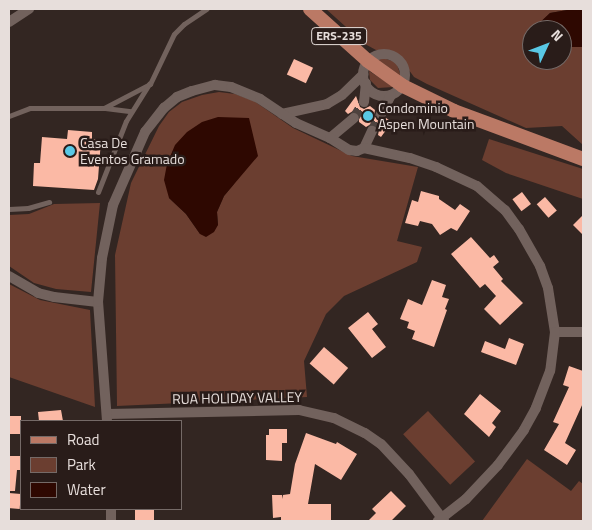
<!DOCTYPE html>
<style>
body{margin:0}
#map{position:relative;width:592px;height:530px;overflow:hidden;background:#332622;font-family:"Titillium Web",sans-serif}
div>[style]{position:absolute}
[style*='--x']{left:calc(var(--x)*1px);top:calc(var(--y)*1px);width:calc(var(--w)*1px);rotate:calc(var(--a)*1deg)}
.green>*{inset:0;background:#6b3e30;transform-origin:0 0}
.water>*{inset:0;background:#2e0801}
.building>*{inset:0;background:#fbb9a5;transform-origin:0 0}
.minor-tunnel>*{height:10px;margin-top:-5px;transform-origin:0;background:repeating-linear-gradient(90deg,#4e423e 0 10px,transparent 0 15px)}
.service>*{height:5px;margin:-2.5px;padding:0 2.5px;transform-origin:2.5px;border-radius:2.5px;background:#72625d}
.minor>*{height:10px;margin:-5px;padding:0 5px;transform-origin:5px;border-radius:5px;background:#72625d}
.minor>.ring{margin:-5px;padding:0;box-sizing:content-box;background:none;border:10px solid #72625d;border-radius:50%}
.primary>*{height:14px;margin:-7px;padding:0 7px;transform-origin:7px;border-radius:7px;background:#bb7965}
.dots>*{width:14px;height:14px;translate:-50% -50%;box-sizing:border-box;border:2px solid #291c19;border-radius:50%}
span{translate:-50% -50%;white-space:nowrap;text-align:center;line-height:1.15;-webkit-text-stroke:5px #291c19;paint-order:stroke}
.shield-label span{padding:1px 4px;background:#291c19;border:1px solid;border-radius:4px;-webkit-text-stroke-width:0}
.shield-label{font-size:12px;color:#e7dedb;font-weight:700}
.poi-label{font-size:14px;color:#e7dedb}
.left{translate:0 -50%;text-align:left}
.street-label{font-size:14px;color:#e7dedb}
.frame{position:absolute;inset:0;border:10px solid #e7dedb;pointer-events:none}
.legend{position:absolute;left:20px;top:420px;width:162px;height:90px;box-sizing:border-box;background:#291c19;border:1px solid #756a67;margin:0;padding:6px 9px;list-style:none;font-size:15px;color:#e7dedb}
.legend li{display:flex;align-items:center;gap:10px;height:25px}
.legend b{width:25px;border:1px solid #756a67}
.north{position:absolute;left:522px;top:20px;width:50px;height:50px;box-sizing:border-box;background:#291c19;border:1px solid #756a67;border-radius:50%;rotate:47deg;font-size:14px;font-weight:700;line-height:20px;text-align:center;color:#e7dedb}
.north::after{content:'';display:block;margin:auto;width:18px;height:22px;background:#59c8e5;clip-path:polygon(50% 0,100% 100%,50% 72%,0 100%)}
</style>
<div id="map">
<div class="green">
<div style="clip-path:polygon(326px 9px,573px 9px,550px 13px,537px 26px,541px 30px,532px 30px,532px 60px,562px 60px,562px 46px,583px 47px,583px 145px,562px 126px,526px 128px,427px 84px,414px 77px,398px 55px,376px 50px,365px 44px)"></div>
<div style="clip-path:polygon(383px 58px,396px 62px,401px 76px,377px 59px)"></div>
<div style="clip-path:polygon(369px 71px,394px 87px,378px 88px,370px 80px)"></div>
<div style="clip-path:polygon(evenodd,219px 92px,235px 94px,254px 101px,293px 128px,352px 156px,418px 167px,397px 241px,422px 247px,417px 262px,344px 296px,326px 314px,304px 361px,307px 397px,117px 406px,115px 255px,131px 183px,159px 126px,169px 112px,182px 102px,202px 95px,219px 92px,234px 184px,224px 196px,217px 212px,218px 225px,200px 234px,186px 214px,169px 198px,234px 184px)"></div>
<div style="clip-path:polygon(489px 139px,583px 169px,583px 199px,506px 173px,482px 160px)"></div>
<div style="clip-path:polygon(100px 203px,91px 292px,56px 289px,34px 283px,9px 266px,9px 215px,29px 214px,54px 204px)"></div>
<div style="clip-path:polygon(9px 284px,40px 300px,90px 310px,95px 407px,9px 377px)"></div>
<div style="left:428px;top:411px;width:69px;height:34px;rotate:47deg"></div>
<div style="clip-path:polygon(527px 459px,571px 491px,579px 481px,583px 484px,583px 521px,482px 521px)"></div>
</div>
<div class="water">
<div style="clip-path:polygon(573px 9px,583px 9px,583px 47px,563px 47px,562px 30px,541px 30px,536px 26px,550px 13px)"></div>
<div style="clip-path:polygon(218px 117px,249px 118px,258px 156px,224px 196px,217px 212px,218px 225px,214px 232px,206px 237px,200px 234px,186px 214px,169px 198px,164px 180px,167px 164px,175px 145px,187px 132px,202px 122px)"></div>
</div>
<div class="building">
<div style="left:294px;top:59px;width:21px;height:17px;rotate:25deg"></div>
<div style="clip-path:polygon(356px 96px,360px 107px,364px 109px,370px 106px,375px 110px,374px 115px,377px 120px,382px 121px,386px 118px,392px 122px,381px 137px,378px 135px,379px 130px,375px 125px,371px 124px,366px 127px,359px 122px,359px 113px,353px 111px,348px 114px,345px 111px)"></div>
<div style="clip-path:polygon(68px 130px,92px 132px,92px 139px,101px 140px,98px 179px,94px 190px,33px 186px,34px 163px,40px 163px,42px 137px,67px 139px)"></div>
<div style="clip-path:polygon(421px 191px,439px 196px,439px 199px,455px 210px,460px 204px,470px 211px,457px 231px,451px 228px,440px 235px,432px 224px,420px 221px,418px 226px,405px 223px,412px 200px,418px 202px)"></div>
<div style="left:522px;top:192px;width:15px;height:12px;rotate:53deg"></div>
<div style="left:545px;top:197px;width:18px;height:11px;rotate:49deg"></div>
<div style="clip-path:polygon(583px 215px,583px 235px,573px 225px)"></div>
<div style="clip-path:polygon(471px 237px,490px 258px,494px 255px,499px 262px,493px 267px,503px 279px,501px 281px,523px 303px,500px 325px,484px 309px,496px 296px,485px 284px,480px 288px,451px 254px)"></div>
<div style="clip-path:polygon(432px 280px,446px 285px,442px 297px,449px 299px,445px 309px,447px 310px,434px 347px,412px 339px,415px 331px,407px 328px,409px 322px,400px 319px,408px 299px,422px 305px)"></div>
<div style="clip-path:polygon(368px 312px,378px 324px,372px 329px,386px 347px,372px 358px,348px 328px)"></div>
<div style="clip-path:polygon(509px 338px,524px 344px,516px 365px,481px 352px,485px 341px,505px 349px)"></div>
<div style="left:324px;top:347px;width:32px;height:22px;rotate:41deg"></div>
<div style="clip-path:polygon(569px 366px,583px 371px,583px 403px,565px 443px,576px 450px,567px 465px,544px 450px,559px 424px,553px 422px,569px 387px,563px 385px)"></div>
<div style="clip-path:polygon(480px 394px,501px 411px,492px 423px,496px 427px,489px 437px,464px 414px)"></div>
<div style="clip-path:polygon(61px 410px,63px 421px,39px 421px,38px 412px)"></div>
<div style="left:9px;top:416px;width:12px;height:18px"></div>
<div style="clip-path:polygon(269px 429px,287px 429px,287px 443px,282px 443px,282px 461px,266px 460px,266px 435px,269px 435px)"></div>
<div style="clip-path:polygon(306px 433px,336px 444px,337px 442px,357px 454px,341px 480px,315px 464px,308px 504px,331px 504px,331px 521px,281px 521px,281px 517px,273px 518px,272px 495px,282px 495px,282px 499px,283px 495px,290px 494px,295px 464px)"></div>
<div style="clip-path:polygon(9px 456px,21px 456px,21px 470px,17px 470px,15px 491px,9px 491px)"></div>
<div style="clip-path:polygon(391px 491px,406px 506px,391px 521px,368px 521px,376px 513px,372px 509px)"></div>
<div style="left:9px;top:493px;width:12px;height:15px;rotate:5deg"></div>
<div style="left:135px;top:509px;width:19px;height:12px"></div>
</div>
<div class="minor-tunnel">
<div style="--x:354;--y:118;--w:19;--a:-58"></div>
<div style="--x:372;--y:131;--w:19;--a:-62"></div>
</div>
<div class="service">
<div style="--x:105;--y:108;--w:26;--a:7"></div>
<div style="--x:9;--y:116;--w:22;--a:-21"></div>
<div style="--x:30;--y:108;--w:74;--a:0"></div>
<div style="--x:104;--y:108;--w:52;--a:-27.6"></div>
<div style="--x:150;--y:84;--w:55;--a:-64.4"></div>
<div style="--x:174;--y:34;--w:14;--a:-45"></div>
<div style="--x:184;--y:24;--w:27;--a:-34"></div>
<div style="--x:98;--y:192;--w:76;--a:-68.5"></div>
<div style="--x:126;--y:121;--w:44;--a:-58.1"></div>
<div style="--x:9;--y:209;--w:19;--a:-3"></div>
<div style="--x:28;--y:208;--w:22;--a:-16"></div>
</div>
<div class="minor">
<div style="--x:9;--y:22;--w:24;--a:-33"></div>
<div class="ring" style="left:363px;top:54px;width:32px;height:32px"></div>
<div style="--x:364;--y:102;--w:19;--a:-84"></div>
<div style="--x:282;--y:114;--w:46;--a:-12.5"></div>
<div style="--x:327;--y:104;--w:17;--a:-31"></div>
<div style="--x:342;--y:95;--w:30;--a:-44"></div>
<div style="--x:381;--y:114;--w:21;--a:-62"></div>
<div style="--x:330;--y:138;--w:31;--a:-40"></div>
<div style="--x:364;--y:148;--w:19;--a:-65"></div>
<div style="--x:9;--y:276;--w:34;--a:30"></div>
<div style="--x:38;--y:293;--w:16;--a:14"></div>
<div style="--x:54;--y:297;--w:44;--a:6.5"></div>
<div style="--x:555;--y:332;--w:28;--a:0"></div>
<div style="--x:107;--y:414;--w:192;--a:-1.2"></div>
<div style="--x:299;--y:410;--w:36;--a:13"></div>
<div style="--x:334;--y:418;--w:34;--a:26"></div>
<div style="--x:365;--y:433;--w:19;--a:35"></div>
<div style="--x:381;--y:444;--w:41;--a:47"></div>
<div style="--x:409;--y:474;--w:59;--a:53.3"></div>
<div style="--x:107;--y:421;--w:119;--a:-94.3"></div>
<div style="--x:98;--y:302;--w:44;--a:-84.8"></div>
<div style="--x:102;--y:258;--w:54;--a:-78.3"></div>
<div style="--x:113;--y:205;--w:80;--a:-66.3"></div>
<div style="--x:145;--y:132;--w:31;--a:-52"></div>
<div style="--x:164;--y:108;--w:17;--a:-40"></div>
<div style="--x:177;--y:97;--w:16;--a:-22"></div>
<div style="--x:192;--y:91;--w:24;--a:-15"></div>
<div style="--x:215;--y:85;--w:16;--a:7"></div>
<div style="--x:231;--y:87;--w:31;--a:22"></div>
<div style="--x:260;--y:99;--w:43;--a:33.7"></div>
<div style="--x:296;--y:123;--w:37;--a:24"></div>
<div style="--x:330;--y:138;--w:22;--a:32"></div>
<div style="--x:349;--y:150;--w:8;--a:7"></div>
<div style="--x:357;--y:151;--w:8;--a:-23"></div>
<div style="--x:364;--y:148;--w:47;--a:12.3"></div>
<div style="--x:410;--y:158;--w:28;--a:19"></div>
<div style="--x:436;--y:167;--w:45;--a:24.9"></div>
<div style="--x:477;--y:186;--w:37;--a:41"></div>
<div style="--x:505;--y:210;--w:24;--a:54"></div>
<div style="--x:519;--y:229;--w:43;--a:60.4"></div>
<div style="--x:540;--y:266;--w:23;--a:70"></div>
<div style="--x:548;--y:288;--w:45;--a:81"></div>
<div style="--x:555;--y:332;--w:39;--a:97"></div>
<div style="--x:550;--y:371;--w:40;--a:111"></div>
<div style="--x:536;--y:408;--w:25;--a:119"></div>
<div style="--x:524;--y:430;--w:44;--a:126.6"></div>
<div style="--x:498;--y:465;--w:47;--a:133.3"></div>
<div style="--x:466;--y:499;--w:36;--a:142"></div>
<div style="--x:111;--y:509;--w:12;--a:90"></div>
</div>
<div class="primary">
<div style="--x:310;--y:9;--w:78;--a:41.9"></div>
<div style="--x:368;--y:61;--w:43;--a:35.5"></div>
<div style="--x:403;--y:86;--w:57;--a:26.1"></div>
<div style="--x:454;--y:111;--w:138;--a:20.4"></div>
</div>
<div class="dots">
<div style="left:368px;top:116px;background:#59c8e5"></div>
<div style="left:70px;top:151px;background:#59c8e5"></div>
</div>
<div class="shield-label">
<span style="left:339px;top:36px">ERS-235</span>
</div>
<div class="poi-label">
<span class="left" style="left:378px;top:116px">Condominio<br>Aspen Mountain</span>
<span class="left" style="left:80px;top:151px">Casa De<br>Eventos Gramado</span>
</div>
<div class="street-label">
<span style="left:237px;top:398px;rotate:-1deg">RUA HOLIDAY VALLEY</span>
</div>
<div class="frame"></div>
<ul class="legend">
<li><b style="height:6px;background:#bb7965"></b>Road</li>
<li><b style="height:14px;background:#6b3e30"></b>Park</li>
<li><b style="height:14px;background:#2e0801"></b>Water</li>
</ul>
<div class="north">N</div>
</div>
